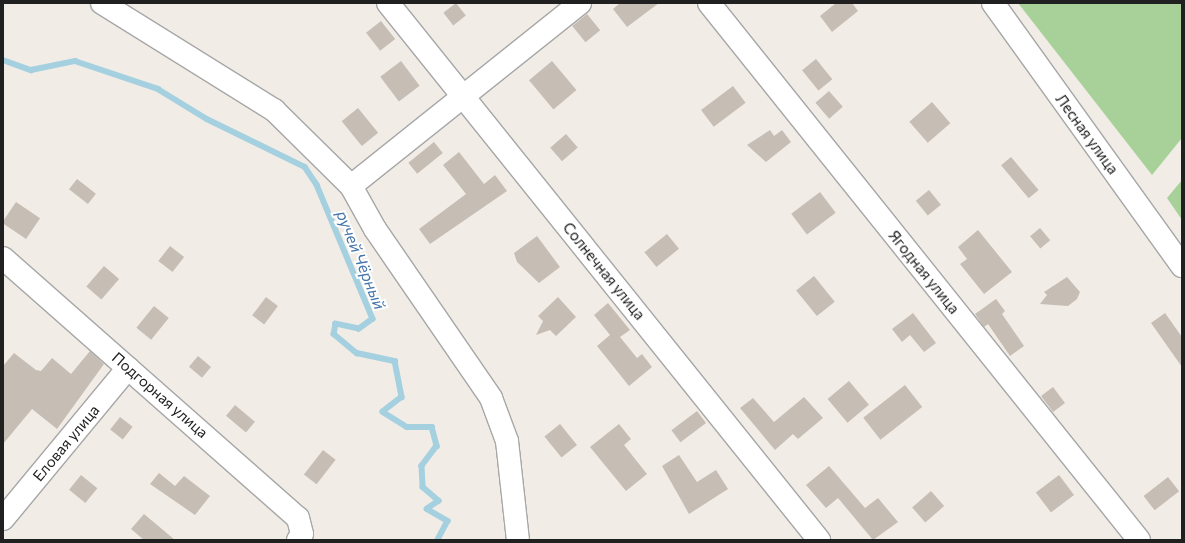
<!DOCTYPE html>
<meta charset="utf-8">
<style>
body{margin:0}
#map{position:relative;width:1185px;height:543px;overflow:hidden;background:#f1ede6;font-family:Commissioner,sans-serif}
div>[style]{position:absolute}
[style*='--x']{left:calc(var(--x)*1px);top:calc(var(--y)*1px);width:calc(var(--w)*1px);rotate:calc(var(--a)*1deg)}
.forest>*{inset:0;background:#a7d199}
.stream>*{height:5.5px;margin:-2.75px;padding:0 2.75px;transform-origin:2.75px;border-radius:2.75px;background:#a5d0e0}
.building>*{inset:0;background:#c6bdb5;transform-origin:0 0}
.roads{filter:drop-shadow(1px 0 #a7a7a7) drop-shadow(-1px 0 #a7a7a7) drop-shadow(0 1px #a7a7a7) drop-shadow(0 -1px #a7a7a7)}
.minor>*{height:22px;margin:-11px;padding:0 11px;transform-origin:11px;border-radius:11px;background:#fff}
span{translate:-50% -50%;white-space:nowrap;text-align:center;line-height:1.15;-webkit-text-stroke:4px #fff;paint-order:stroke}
.street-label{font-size:15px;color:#202020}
.water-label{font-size:16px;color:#4575ac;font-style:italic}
.frame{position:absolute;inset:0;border:4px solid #202020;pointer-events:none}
</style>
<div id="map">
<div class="forest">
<div style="clip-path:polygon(1018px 3px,1182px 3px,1182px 138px,1152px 175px)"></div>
<div style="clip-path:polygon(1182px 180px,1182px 220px,1167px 198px)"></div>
</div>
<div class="stream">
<div style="--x:3;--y:60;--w:30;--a:20"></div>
<div style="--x:31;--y:70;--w:45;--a:-11.6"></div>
<div style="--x:75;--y:61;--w:88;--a:18.6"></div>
<div style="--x:158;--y:89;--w:57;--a:31.5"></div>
<div style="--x:207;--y:119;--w:109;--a:26.1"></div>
<div style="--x:305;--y:167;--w:22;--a:56"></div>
<div style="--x:317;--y:185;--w:145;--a:67.3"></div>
<div style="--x:373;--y:319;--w:17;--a:144"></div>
<div style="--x:359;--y:329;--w:24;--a:-168"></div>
<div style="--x:336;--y:324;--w:10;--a:101"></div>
<div style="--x:334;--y:334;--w:30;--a:40"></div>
<div style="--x:357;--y:353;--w:39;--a:12"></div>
<div style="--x:395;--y:361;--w:37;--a:79"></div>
<div style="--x:402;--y:397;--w:24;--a:142"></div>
<div style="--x:383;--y:412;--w:28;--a:32"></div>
<div style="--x:407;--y:427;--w:25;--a:0"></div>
<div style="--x:432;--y:427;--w:20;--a:75"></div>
<div style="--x:437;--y:446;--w:25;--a:127"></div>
<div style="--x:422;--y:466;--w:21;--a:87"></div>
<div style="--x:423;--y:487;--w:21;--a:41"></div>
<div style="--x:439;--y:501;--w:14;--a:146"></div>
<div style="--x:427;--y:509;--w:24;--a:30"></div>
<div style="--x:448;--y:521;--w:21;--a:118"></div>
</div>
<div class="building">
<div style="left:456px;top:3px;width:16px;height:16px;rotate:52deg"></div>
<div style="clip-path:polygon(620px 3px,659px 3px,627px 27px,613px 9px)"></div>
<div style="clip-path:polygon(836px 3px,852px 3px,858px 11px,832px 32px,820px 16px)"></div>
<div style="left:587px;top:14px;width:21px;height:19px;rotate:51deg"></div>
<div style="left:381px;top:21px;width:23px;height:19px;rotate:52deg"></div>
<div style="left:816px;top:59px;width:26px;height:18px;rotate:51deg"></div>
<div style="left:401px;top:61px;width:31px;height:26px;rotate:53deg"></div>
<div style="left:552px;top:61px;width:38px;height:30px;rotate:50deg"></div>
<div style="left:733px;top:86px;width:21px;height:40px;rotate:53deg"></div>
<div style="left:829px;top:91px;width:21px;height:18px;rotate:49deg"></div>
<div style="left:932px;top:102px;width:28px;height:30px;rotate:49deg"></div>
<div style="left:358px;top:108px;width:32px;height:21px;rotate:51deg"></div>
<div style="clip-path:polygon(770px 130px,774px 136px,782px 130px,791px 142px,766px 162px,747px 145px)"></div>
<div style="left:566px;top:134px;width:18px;height:21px;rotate:49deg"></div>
<div style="left:434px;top:142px;width:14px;height:33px;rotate:51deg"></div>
<div style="clip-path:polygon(459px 152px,484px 184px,495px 175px,507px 191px,430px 244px,419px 229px,466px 194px,443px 165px)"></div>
<div style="left:1011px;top:157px;width:43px;height:13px;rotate:50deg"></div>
<div style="left:77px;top:179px;width:24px;height:13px;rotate:38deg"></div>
<div style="left:929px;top:190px;width:19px;height:17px;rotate:51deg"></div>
<div style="left:820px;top:192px;width:26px;height:36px;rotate:53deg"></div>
<div style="left:16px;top:202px;width:29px;height:25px;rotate:34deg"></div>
<div style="left:1040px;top:228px;width:16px;height:13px;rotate:50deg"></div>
<div style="clip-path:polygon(978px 230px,1012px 272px,984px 294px,960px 264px,967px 259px,958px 247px)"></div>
<div style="left:667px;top:234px;width:19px;height:29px;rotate:51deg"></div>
<div style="clip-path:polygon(537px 236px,560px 267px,539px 283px,517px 262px,514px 253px)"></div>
<div style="left:170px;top:246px;width:18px;height:19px;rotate:38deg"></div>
<div style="left:104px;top:266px;width:20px;height:27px;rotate:41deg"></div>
<div style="left:814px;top:276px;width:33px;height:23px;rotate:51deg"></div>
<div style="clip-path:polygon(1067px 277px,1080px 292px,1077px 299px,1068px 306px,1040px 304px,1047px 295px,1044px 292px)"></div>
<div style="left:266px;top:297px;width:15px;height:23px;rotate:37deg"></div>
<div style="clip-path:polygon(558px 297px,576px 317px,556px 336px,550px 330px,536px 335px,543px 321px,538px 316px)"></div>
<div style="clip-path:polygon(996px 299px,1005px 311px,1002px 314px,1024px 346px,1010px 356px,988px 324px,984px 327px,975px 314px)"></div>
<div style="clip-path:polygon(608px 303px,630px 330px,620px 337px,637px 358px,642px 354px,652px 367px,629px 386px,597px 346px,610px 335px,594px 315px)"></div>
<div style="left:154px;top:306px;width:19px;height:28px;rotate:39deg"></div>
<div style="clip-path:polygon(913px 313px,936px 343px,924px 352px,910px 335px,902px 342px,892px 329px)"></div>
<div style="clip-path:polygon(1165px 313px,1182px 337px,1182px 367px,1151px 323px)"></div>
<div style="clip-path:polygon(90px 351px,104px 364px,57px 429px,32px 409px,3px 444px,3px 366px,14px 353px,36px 370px,41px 371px,52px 358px,71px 374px)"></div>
<div style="left:198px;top:356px;width:17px;height:14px;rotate:40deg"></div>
<div style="left:849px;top:381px;width:31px;height:28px;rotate:50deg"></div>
<div style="left:905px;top:385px;width:28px;height:53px;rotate:52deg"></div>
<div style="left:1053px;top:387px;width:20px;height:15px;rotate:53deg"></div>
<div style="clip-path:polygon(804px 397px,823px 418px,798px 439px,793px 434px,775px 450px,740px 408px,753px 398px,774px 422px)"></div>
<div style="left:235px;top:405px;width:26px;height:14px;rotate:40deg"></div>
<div style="left:697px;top:411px;width:15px;height:32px;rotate:53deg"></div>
<div style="left:120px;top:417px;width:16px;height:16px;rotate:38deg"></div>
<div style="left:560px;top:424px;width:27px;height:20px;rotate:51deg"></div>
<div style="clip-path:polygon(619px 424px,631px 439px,624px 445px,647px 474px,626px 491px,590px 447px)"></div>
<div style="left:323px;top:450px;width:16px;height:31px;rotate:38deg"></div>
<div style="clip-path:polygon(679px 455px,697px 482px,716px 470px,728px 489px,689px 514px,662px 466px)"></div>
<div style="clip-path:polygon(829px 466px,865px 508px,878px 498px,898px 522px,873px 540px,838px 498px,826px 508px,806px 485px)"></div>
<div style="clip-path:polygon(159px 473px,175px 486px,184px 476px,210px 496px,195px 515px,150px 484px)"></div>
<div style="left:81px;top:475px;width:21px;height:19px;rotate:39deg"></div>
<div style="left:1059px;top:475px;width:25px;height:29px;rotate:53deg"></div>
<div style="left:1168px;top:477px;width:18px;height:31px;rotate:52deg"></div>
<div style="left:931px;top:491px;width:20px;height:25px;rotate:49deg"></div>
<div style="clip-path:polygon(144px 514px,175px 540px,144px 540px,131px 529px)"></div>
</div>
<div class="roads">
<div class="minor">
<div style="--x:102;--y:3;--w:203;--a:31.9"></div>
<div style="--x:274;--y:110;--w:108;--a:44.6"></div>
<div style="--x:351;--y:186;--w:49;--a:60.8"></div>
<div style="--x:375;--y:229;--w:205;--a:55.5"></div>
<div style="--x:491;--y:398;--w:46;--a:69.6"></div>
<div style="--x:507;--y:441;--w:100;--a:83.7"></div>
<div style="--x:388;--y:3;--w:689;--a:51.25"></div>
<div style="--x:709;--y:3;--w:688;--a:51.31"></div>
<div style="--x:993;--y:3;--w:324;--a:54.3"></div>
<div style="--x:351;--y:186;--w:293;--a:-38.6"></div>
<div style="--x:3;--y:258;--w:393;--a:41.4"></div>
<div style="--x:298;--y:518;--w:16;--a:76"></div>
<div style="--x:302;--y:534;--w:7;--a:124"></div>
<div style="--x:3;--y:519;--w:196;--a:-50.4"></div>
</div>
</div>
<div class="street-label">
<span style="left:1087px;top:134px;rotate:54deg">Лесная улица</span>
<span style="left:604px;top:271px;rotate:51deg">Солнечная улица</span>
<span style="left:924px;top:272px;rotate:51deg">Ягодная улица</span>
<span style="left:160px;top:395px;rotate:41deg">Подгорная улица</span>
<span style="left:66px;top:443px;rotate:-50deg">Еловая улица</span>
</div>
<div class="water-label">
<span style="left:361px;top:260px;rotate:68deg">ручей Чёрный</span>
</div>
<div class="frame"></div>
</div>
